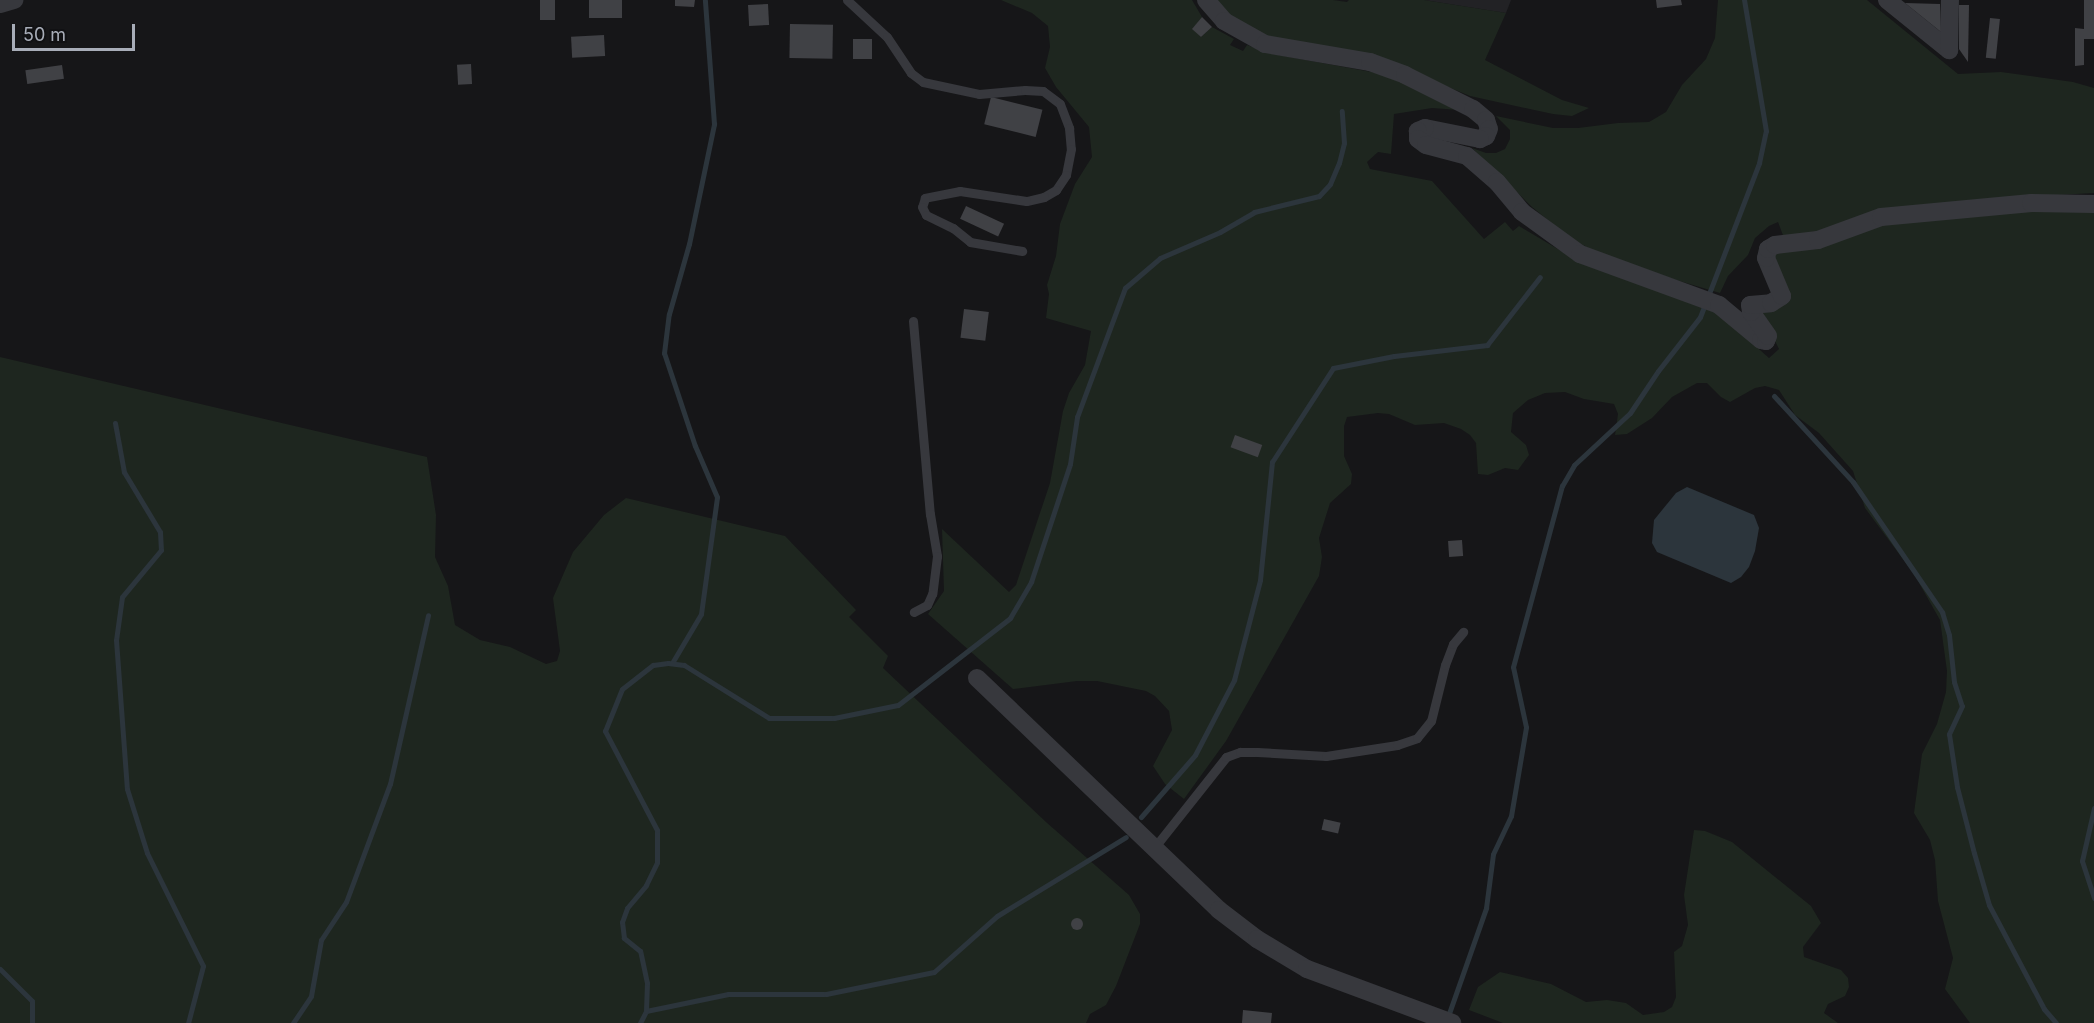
<!DOCTYPE html>
<style>
body{margin:0}
#map{position:relative;width:2094px;height:1023px;overflow:hidden;background:#161618;font-family:Inter,sans-serif}
div>[style]{position:absolute}
[style*='--x']{left:calc(var(--x)*1px);top:calc(var(--y)*1px);width:calc(var(--w)*1px);rotate:calc(var(--a)*1deg)}
.built>*{inset:0;background:#222225}
.green>*{inset:0;background:#1e261f}
.water>*{inset:0;background:#2c353c}
.stream>*{height:5px;margin:-2.5px;padding:0 2.5px;transform-origin:2.5px;border-radius:2.5px;background:#2c353c}
.building>*{inset:0;background:#404145;transform-origin:0 0}
.round{border-radius:50%}
.service>*{height:9px;margin:-4.5px;padding:0 4.5px;transform-origin:4.5px;border-radius:4.5px;background:#37383d}
.minor>*{height:18px;margin:-9px;padding:0 9px;transform-origin:9px;border-radius:9px;background:#37383d}
span{translate:-50% -50%;white-space:nowrap;text-align:center;line-height:1.15;-webkit-text-stroke:4.5px #111113;paint-order:stroke}
.scale{position:absolute;left:12px;top:24px;width:123px;height:27px;box-sizing:border-box;border:3px solid #a8adb8;border-top:0;padding-left:8px;font-size:18px;line-height:21px;white-space:nowrap;color:#a8adb8;-webkit-text-stroke:4px #111113;paint-order:stroke}
</style>
<div id="map">
<div class="built">
<div style="clip-path:polygon(1424px 0,1511px 0,1506px 13px)"></div>
</div>
<div class="green">
<div style="clip-path:polygon(1001px 0,1192px 0,1202px 17px,1193px 29px,1201px 37px,1212px 27px,1234px 39px,1230px 45px,1243px 51px,1247px 45px,1273px 54px,1388px 75px,1459px 110px,1432px 108px,1394px 114px,1391px 154px,1378px 152px,1367px 162px,1370px 169px,1432px 181px,1484px 239px,1505px 222px,1513px 231px,1519px 226px,1583px 264px,1716px 311px,1769px 358px,1779px 349px,1759px 309px,1782px 305px,1771px 260px,1774px 251px,1901px 221px,2031px 209px,2094px 211px,2094px 1023px,1970px 1023px,1945px 989px,1953px 958px,1938px 901px,1935px 860px,1930px 840px,1914px 813px,1922px 754px,1937px 724px,1946px 692px,1947px 671px,1940px 620px,1914px 574px,1865px 508px,1853px 471px,1819px 433px,1795px 415px,1779px 390px,1765px 386px,1755px 388px,1730px 402px,1721px 397px,1707px 383px,1697px 383px,1672px 397px,1652px 418px,1627px 434px,1615px 435px,1618px 414px,1614px 404px,1584px 399px,1565px 392px,1545px 393px,1528px 400px,1513px 413px,1511px 432px,1526px 445px,1529px 455px,1518px 470px,1505px 468px,1488px 475px,1478px 474px,1476px 443px,1470px 435px,1461px 429px,1444px 423px,1415px 425px,1389px 414px,1378px 413px,1347px 417px,1344px 426px,1344px 456px,1352px 474px,1351px 484px,1330px 503px,1319px 538px,1322px 557px,1319px 576px,1226px 741px,1184px 799px,1165px 784px,1153px 766px,1172px 730px,1169px 711px,1155px 696px,1146px 691px,1097px 681px,1077px 681px,1013px 689px,928px 614px,944px 591px,942px 529px,1009px 592px,1016px 585px,1050px 483px,1063px 411px,1069px 393px,1085px 365px,1091px 331px,1046px 318px,1049px 294px,1047px 285px,1056px 256px,1060px 224px,1075px 184px,1092px 157px,1089px 127px,1056px 87px,1045px 68px,1050px 47px,1048px 26px,1032px 13px)"></div>
<div style="clip-path:polygon(1214px 0,1333px 0,1347px 2px,1349px 0,1424px 0,1506px 13px,1485px 60px,1562px 100px,1589px 108px,1572px 116px,1553px 114px,1470px 96px,1371px 55px,1271px 37px,1240px 24px)"></div>
<div style="clip-path:polygon(1718px 0,1867px 0,1958px 74px,2001px 72px,2073px 82px,2094px 88px,2094px 193px,2039px 196px,1784px 238px,1778px 222px,1769px 226px,1755px 238px,1748px 255px,1728px 276px,1720px 293px,1615px 262px,1571px 239px,1532px 207px,1472px 148px,1486px 153px,1496px 153px,1505px 149px,1510px 139px,1510px 130px,1496px 116px,1553px 128px,1578px 128px,1618px 123px,1649px 122px,1666px 112px,1682px 85px,1706px 59px,1715px 38px)"></div>
<div style="clip-path:polygon(0 357px,427px 457px,436px 515px,435px 557px,448px 586px,455px 625px,480px 640px,510px 647px,546px 664px,557px 661px,560px 651px,553px 598px,573px 552px,604px 515px,626px 498px,785px 536px,856px 610px,849px 617px,888px 656px,883px 668px,1046px 822px,1129px 895px,1140px 914px,1140px 924px,1116px 986px,1106px 1005px,1090px 1014px,1086px 1023px,0 1023px)"></div>
<div style="clip-path:polygon(1694px 830px,1705px 831px,1732px 842px,1811px 906px,1821px 923px,1803px 947px,1804px 957px,1841px 970px,1848px 978px,1849px 987px,1845px 996px,1828px 1004px,1824px 1013px,1838px 1023px,1503px 1023px,1469px 1010px,1478px 987px,1500px 972px,1551px 984px,1586px 1002px,1607px 1000px,1626px 1003px,1643px 1015px,1664px 1012px,1672px 1007px,1676px 997px,1674px 952px,1682px 946px,1688px 925px,1684px 895px)"></div>
</div>
<div class="water">
<div style="clip-path:polygon(1687px 487px,1754px 515px,1759px 528px,1755px 551px,1749px 567px,1741px 577px,1731px 583px,1657px 552px,1652px 543px,1654px 520px,1676px 493px)"></div>
</div>
<div class="stream">
<div style="--x:1774;--y:396;--w:117;--a:47.4"></div>
<div style="--x:1853;--y:482;--w:158;--a:55.6"></div>
<div style="--x:1942;--y:612;--w:24;--a:73"></div>
<div style="--x:1949;--y:635;--w:47;--a:83.9"></div>
<div style="--x:1954;--y:682;--w:25;--a:72"></div>
<div style="--x:1962;--y:706;--w:31;--a:115"></div>
<div style="--x:1949;--y:734;--w:54;--a:81.4"></div>
<div style="--x:1957;--y:787;--w:68;--a:75.6"></div>
<div style="--x:1974;--y:853;--w:54;--a:73.9"></div>
<div style="--x:1989;--y:905;--w:118;--a:62.1"></div>
<div style="--x:2044;--y:1009;--w:18;--a:49"></div>
<div style="--x:115;--y:423;--w:50;--a:79.6"></div>
<div style="--x:124;--y:472;--w:70;--a:59"></div>
<div style="--x:160;--y:532;--w:18;--a:87"></div>
<div style="--x:161;--y:550;--w:61;--a:129.7"></div>
<div style="--x:122;--y:597;--w:43;--a:97.9"></div>
<div style="--x:116;--y:640;--w:149;--a:85.8"></div>
<div style="--x:127;--y:789;--w:67;--a:72.6"></div>
<div style="--x:147;--y:853;--w:126;--a:63.6"></div>
<div style="--x:203;--y:966;--w:59;--a:104.7"></div>
<div style="--x:672;--y:663;--w:57;--a:-59.4"></div>
<div style="--x:701;--y:614;--w:118;--a:-82.2"></div>
<div style="--x:717;--y:497;--w:56;--a:-113.3"></div>
<div style="--x:695;--y:446;--w:98;--a:-108.4"></div>
<div style="--x:664;--y:353;--w:39;--a:-83"></div>
<div style="--x:669;--y:314;--w:73;--a:-74.1"></div>
<div style="--x:689;--y:244;--w:123;--a:-78.2"></div>
<div style="--x:714;--y:124;--w:124;--a:-94.2"></div>
<div style="--x:2094;--y:808;--w:54;--a:102.8"></div>
<div style="--x:2082;--y:861;--w:39;--a:72"></div>
<div style="--x:1141;--y:817;--w:82;--a:-48.9"></div>
<div style="--x:1195;--y:755;--w:85;--a:-62.5"></div>
<div style="--x:1234;--y:680;--w:103;--a:-75.4"></div>
<div style="--x:1260;--y:580;--w:119;--a:-84.2"></div>
<div style="--x:1272;--y:462;--w:112;--a:-57"></div>
<div style="--x:1333;--y:368;--w:62;--a:-11.1"></div>
<div style="--x:1394;--y:356;--w:94;--a:-6.7"></div>
<div style="--x:1487;--y:345;--w:86;--a:-52.1"></div>
<div style="--x:0;--y:969;--w:45;--a:45"></div>
<div style="--x:32;--y:1001;--w:22;--a:90"></div>
<div style="--x:646;--y:1011;--w:84;--a:-11.7"></div>
<div style="--x:728;--y:994;--w:98;--a:0"></div>
<div style="--x:826;--y:994;--w:110;--a:-11.5"></div>
<div style="--x:934;--y:972;--w:84;--a:-41.6"></div>
<div style="--x:997;--y:916;--w:151;--a:-31.5"></div>
<div style="--x:1447;--y:1019;--w:118;--a:-70.6"></div>
<div style="--x:1486;--y:908;--w:54;--a:-82.6"></div>
<div style="--x:1493;--y:854;--w:42;--a:-64.7"></div>
<div style="--x:1511;--y:816;--w:90;--a:-80.4"></div>
<div style="--x:1526;--y:727;--w:61;--a:-102.2"></div>
<div style="--x:1513;--y:667;--w:188;--a:-74.9"></div>
<div style="--x:1562;--y:486;--w:24;--a:-60"></div>
<div style="--x:1574;--y:465;--w:76;--a:-42.9"></div>
<div style="--x:1630;--y:413;--w:50;--a:-56.3"></div>
<div style="--x:1658;--y:371;--w:68;--a:-52.1"></div>
<div style="--x:1700;--y:317;--w:165;--a:-69"></div>
<div style="--x:1759;--y:163;--w:33;--a:-78"></div>
<div style="--x:1766;--y:131;--w:133;--a:-99.5"></div>
<div style="--x:293;--y:1023;--w:32;--a:-56"></div>
<div style="--x:311;--y:996;--w:57;--a:-79.9"></div>
<div style="--x:321;--y:940;--w:45;--a:-56.7"></div>
<div style="--x:346;--y:902;--w:126;--a:-69.6"></div>
<div style="--x:390;--y:784;--w:173;--a:-77.3"></div>
<div style="--x:640;--y:1023;--w:13;--a:-63"></div>
<div style="--x:646;--y:1011;--w:28;--a:-88"></div>
<div style="--x:647;--y:983;--w:33;--a:-102"></div>
<div style="--x:640;--y:951;--w:21;--a:-141"></div>
<div style="--x:624;--y:938;--w:16;--a:-97"></div>
<div style="--x:622;--y:922;--w:15;--a:-70"></div>
<div style="--x:627;--y:908;--w:30;--a:-50"></div>
<div style="--x:646;--y:885;--w:25;--a:-64"></div>
<div style="--x:657;--y:862;--w:32;--a:-90"></div>
<div style="--x:657;--y:830;--w:112;--a:-117.7"></div>
<div style="--x:605;--y:731;--w:45;--a:-68"></div>
<div style="--x:622;--y:689;--w:39;--a:-38"></div>
<div style="--x:653;--y:665;--w:15;--a:-8"></div>
<div style="--x:668;--y:663;--w:16;--a:7"></div>
<div style="--x:684;--y:665;--w:100;--a:31.9"></div>
<div style="--x:769;--y:718;--w:65;--a:0"></div>
<div style="--x:834;--y:718;--w:65;--a:-11.5"></div>
<div style="--x:898;--y:705;--w:142;--a:-37.8"></div>
<div style="--x:1010;--y:618;--w:42;--a:-59.7"></div>
<div style="--x:1031;--y:582;--w:124;--a:-71.7"></div>
<div style="--x:1070;--y:464;--w:48;--a:-81.5"></div>
<div style="--x:1077;--y:417;--w:138;--a:-69.6"></div>
<div style="--x:1125;--y:288;--w:46;--a:-40.6"></div>
<div style="--x:1160;--y:258;--w:65;--a:-23.4"></div>
<div style="--x:1220;--y:232;--w:39;--a:-30"></div>
<div style="--x:1254;--y:212;--w:67;--a:-13.8"></div>
<div style="--x:1319;--y:196;--w:16;--a:-47"></div>
<div style="--x:1330;--y:184;--w:23;--a:-67"></div>
<div style="--x:1339;--y:163;--w:21;--a:-76"></div>
<div style="--x:1344;--y:143;--w:32;--a:-94"></div>
</div>
<div class="building">
<div style="left:540px;top:0;width:15px;height:20px"></div>
<div style="left:589px;top:0;width:33px;height:18px"></div>
<div style="clip-path:polygon(675px 0,695px 0,694px 7px,675px 6px)"></div>
<div style="clip-path:polygon(1656px 0,1681px 0,1682px 5px,1657px 8px)"></div>
<div style="clip-path:polygon(2084px 0,2094px 0,2094px 39px,2084px 39px,2084px 65px,2075px 66px,2075px 28px,2084px 29px)"></div>
<div style="clip-path:polygon(1905px 3px,1940px 4px,1941px 32px)"></div>
<div style="left:768px;top:4px;width:21px;height:20px;rotate:87deg"></div>
<div style="clip-path:polygon(1959px 5px,1969px 5px,1968px 62px,1959px 49px)"></div>
<div style="clip-path:polygon(1202px 17px,1212px 27px,1201px 37px,1192px 29px)"></div>
<div style="left:1990px;top:18px;width:10px;height:40px;rotate:6deg"></div>
<div style="left:790px;top:24px;width:43px;height:34px;rotate:1deg"></div>
<div style="left:604px;top:35px;width:21px;height:33px;rotate:87deg"></div>
<div style="left:853px;top:39px;width:19px;height:20px"></div>
<div style="left:471px;top:64px;width:20px;height:14px;rotate:87deg"></div>
<div style="left:62px;top:65px;width:14px;height:37px;rotate:82deg"></div>
<div style="left:991px;top:97px;width:53px;height:28px;rotate:14deg"></div>
<div style="left:966px;top:206px;width:42px;height:14px;rotate:25deg"></div>
<div style="left:964px;top:309px;width:25px;height:29px;rotate:7deg"></div>
<div style="left:1235px;top:435px;width:29px;height:13px;rotate:20deg"></div>
<div style="left:1462px;top:540px;width:16px;height:14px;rotate:86deg"></div>
<div style="left:1324px;top:819px;width:17px;height:11px;rotate:13deg"></div>
<div class="round" style="left:1071px;top:918px;width:12px;height:12px"></div>
<div style="clip-path:polygon(1243px 1010px,1272px 1013px,1271px 1023px,1242px 1023px)"></div>
</div>
<div class="service">
<div style="--x:847;--y:0;--w:54;--a:42.8"></div>
<div style="--x:887;--y:37;--w:43;--a:56.3"></div>
<div style="--x:911;--y:73;--w:15;--a:37"></div>
<div style="--x:923;--y:82;--w:57;--a:12.1"></div>
<div style="--x:979;--y:94;--w:46;--a:-5"></div>
<div style="--x:1025;--y:90;--w:18;--a:3"></div>
<div style="--x:1043;--y:91;--w:21;--a:37"></div>
<div style="--x:1060;--y:104;--w:26;--a:69"></div>
<div style="--x:1069;--y:128;--w:21;--a:85"></div>
<div style="--x:1071;--y:149;--w:26;--a:101"></div>
<div style="--x:1066;--y:175;--w:18;--a:124"></div>
<div style="--x:1056;--y:190;--w:14;--a:150"></div>
<div style="--x:1044;--y:197;--w:18;--a:167"></div>
<div style="--x:1026;--y:201;--w:67;--a:-171.4"></div>
<div style="--x:960;--y:191;--w:36;--a:169"></div>
<div style="--x:925;--y:198;--w:9;--a:108"></div>
<div style="--x:922;--y:207;--w:9;--a:63"></div>
<div style="--x:926;--y:215;--w:30;--a:26"></div>
<div style="--x:953;--y:228;--w:22;--a:39"></div>
<div style="--x:970;--y:242;--w:53;--a:9.8"></div>
<div style="--x:913;--y:321;--w:194;--a:85"></div>
<div style="--x:930;--y:514;--w:43;--a:80.5"></div>
<div style="--x:937;--y:556;--w:38;--a:97"></div>
<div style="--x:932;--y:594;--w:12;--a:114"></div>
<div style="--x:927;--y:605;--w:15;--a:152"></div>
<div style="--x:1154;--y:848;--w:116;--a:-51.6"></div>
<div style="--x:1226;--y:757;--w:15;--a:-20"></div>
<div style="--x:1240;--y:752;--w:17;--a:0"></div>
<div style="--x:1257;--y:752;--w:69;--a:3.3"></div>
<div style="--x:1326;--y:756;--w:72;--a:-8.8"></div>
<div style="--x:1397;--y:745;--w:21;--a:-19"></div>
<div style="--x:1417;--y:738;--w:22;--a:-51"></div>
<div style="--x:1431;--y:721;--w:58;--a:-76"></div>
<div style="--x:1445;--y:665;--w:22;--a:-69"></div>
<div style="--x:1453;--y:644;--w:16;--a:-50"></div>
</div>
<div class="minor">
<div style="--x:1206;--y:0;--w:28;--a:49"></div>
<div style="--x:1224;--y:21;--w:47;--a:29.3"></div>
<div style="--x:1265;--y:44;--w:107;--a:9.7"></div>
<div style="--x:1370;--y:62;--w:37;--a:20"></div>
<div style="--x:1405;--y:75;--w:76;--a:26.6"></div>
<div style="--x:1473;--y:109;--w:17;--a:40"></div>
<div style="--x:1486;--y:120;--w:9;--a:72"></div>
<div style="--x:1489;--y:129;--w:8;--a:113"></div>
<div style="--x:1486;--y:136;--w:7;--a:153"></div>
<div style="--x:1480;--y:139;--w:56;--a:-168.7"></div>
<div style="--x:1425;--y:128;--w:8;--a:157"></div>
<div style="--x:1418;--y:131;--w:8;--a:90"></div>
<div style="--x:1418;--y:139;--w:10;--a:37"></div>
<div style="--x:1426;--y:145;--w:42;--a:15"></div>
<div style="--x:1467;--y:156;--w:40;--a:41"></div>
<div style="--x:1497;--y:182;--w:39;--a:50"></div>
<div style="--x:1522;--y:212;--w:72;--a:35.9"></div>
<div style="--x:1580;--y:254;--w:148;--a:20.1"></div>
<div style="--x:1719;--y:305;--w:55;--a:39.8"></div>
<div style="--x:1761;--y:340;--w:5;--a:11"></div>
<div style="--x:1766;--y:341;--w:5;--a:-68"></div>
<div style="--x:1768;--y:336;--w:29;--a:-125"></div>
<div style="--x:1751;--y:312;--w:7;--a:-98"></div>
<div style="--x:1750;--y:305;--w:21;--a:-5"></div>
<div style="--x:1771;--y:303;--w:13;--a:-32"></div>
<div style="--x:1782;--y:296;--w:41;--a:-112.8"></div>
<div style="--x:1766;--y:258;--w:9;--a:-77"></div>
<div style="--x:1768;--y:249;--w:8;--a:-30"></div>
<div style="--x:1775;--y:245;--w:43;--a:-6.6"></div>
<div style="--x:1818;--y:240;--w:67;--a:-20.1"></div>
<div style="--x:1881;--y:217;--w:151;--a:-5.3"></div>
<div style="--x:2031;--y:203;--w:63;--a:0.9"></div>
<div style="--x:1887;--y:0;--w:80;--a:38.9"></div>
<div style="--x:0;--y:4;--w:15;--a:-16"></div>
<div style="--x:1949;--y:50;--w:50;--a:-88.9"></div>
<div style="--x:977;--y:678;--w:335;--a:43.8"></div>
<div style="--x:1219;--y:910;--w:48;--a:37.3"></div>
<div style="--x:1257;--y:939;--w:58;--a:31"></div>
<div style="--x:1307;--y:969;--w:155;--a:20.4"></div>
</div>
<div class="scale">50 m</div>
</div>
